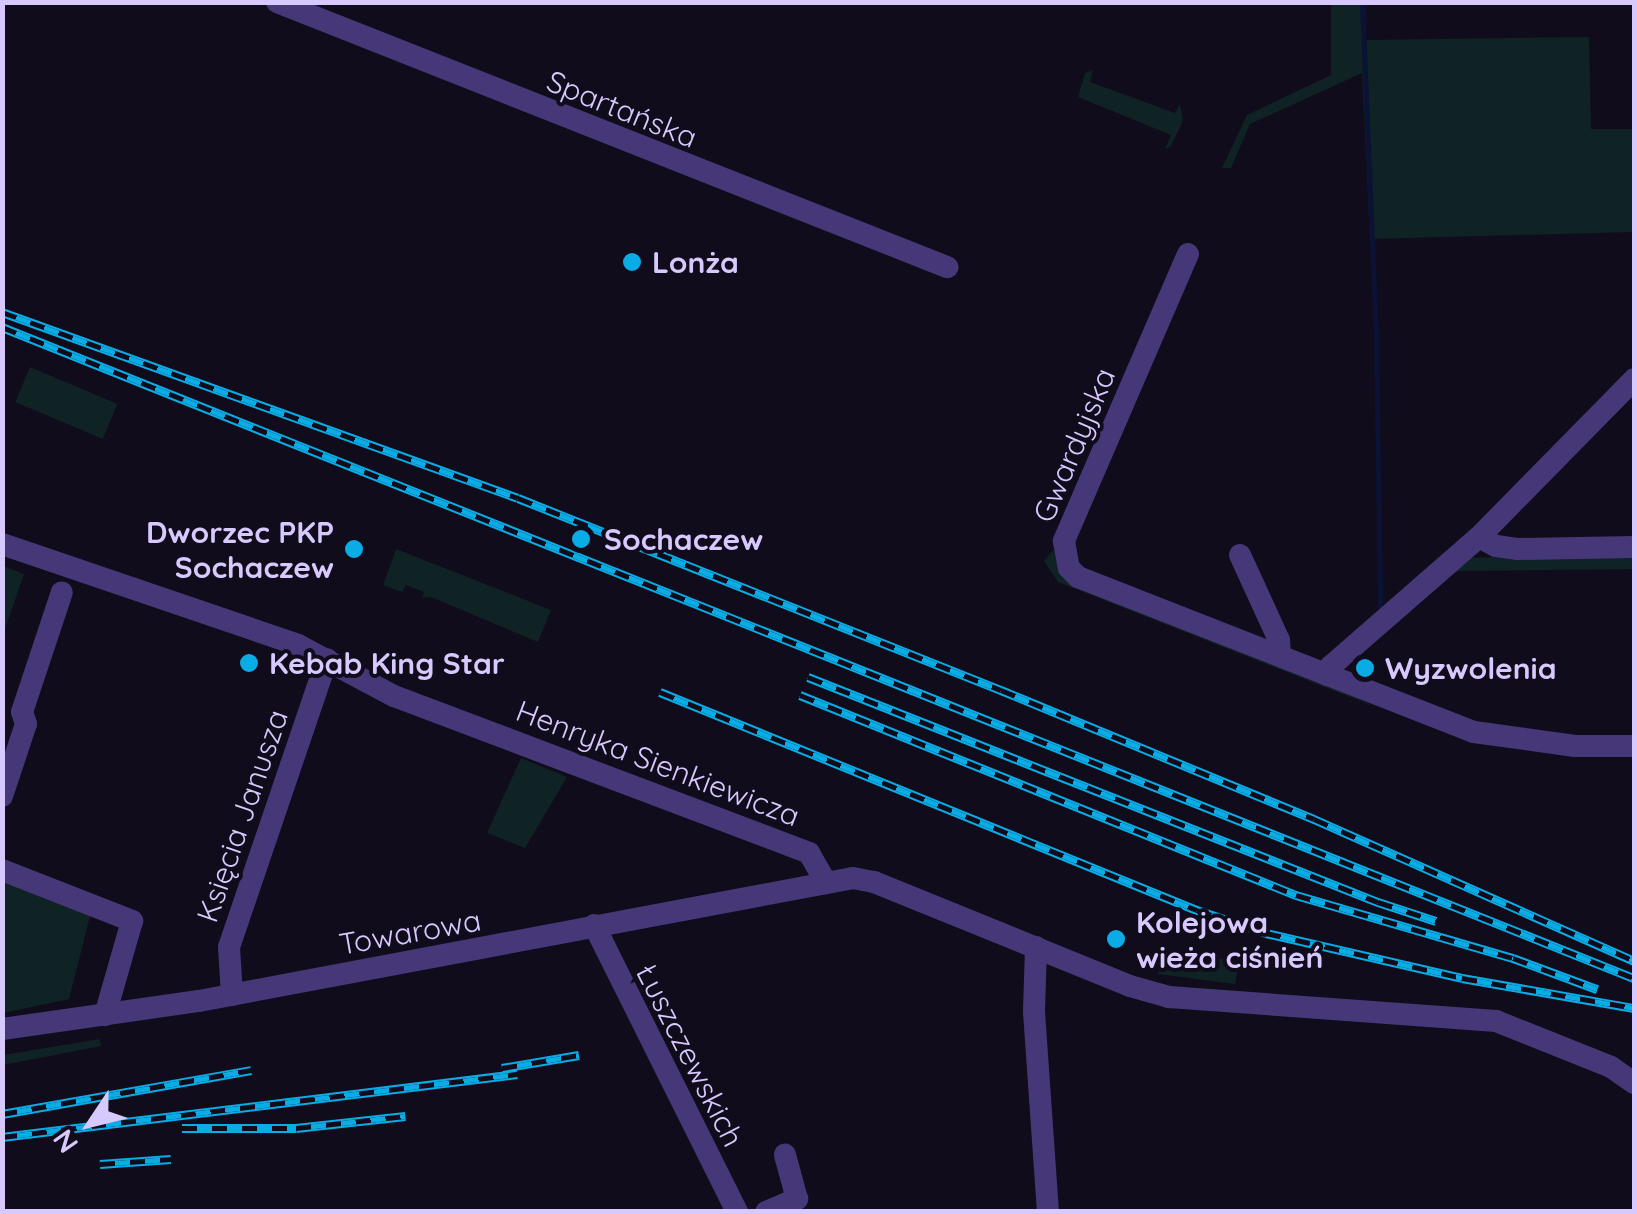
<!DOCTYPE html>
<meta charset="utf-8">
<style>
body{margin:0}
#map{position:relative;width:1637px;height:1214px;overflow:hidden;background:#110c1b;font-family:Quicksand,sans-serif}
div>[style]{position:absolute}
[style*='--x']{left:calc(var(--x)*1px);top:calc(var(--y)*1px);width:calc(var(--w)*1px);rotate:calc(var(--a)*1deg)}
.green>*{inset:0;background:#0f2224;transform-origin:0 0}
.stream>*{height:5px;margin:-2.5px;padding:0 2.5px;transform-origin:2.5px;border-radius:2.5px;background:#0a1335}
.minor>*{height:22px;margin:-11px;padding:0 11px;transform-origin:11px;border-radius:11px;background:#463878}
.rail>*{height:9px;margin-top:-4.5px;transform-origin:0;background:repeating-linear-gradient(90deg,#110c1b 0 15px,#0aace6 0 30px);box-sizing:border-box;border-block:2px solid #0aace6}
.dots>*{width:28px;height:28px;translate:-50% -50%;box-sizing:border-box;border:5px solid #110c1b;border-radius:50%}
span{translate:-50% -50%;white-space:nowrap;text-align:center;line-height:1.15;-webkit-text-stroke:8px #110c1b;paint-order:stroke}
.street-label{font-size:30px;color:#d7c8fd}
.poi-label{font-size:30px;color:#d7c8fd;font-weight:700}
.left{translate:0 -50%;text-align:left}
.right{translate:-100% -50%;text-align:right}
.frame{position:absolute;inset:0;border:5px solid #d7c8fd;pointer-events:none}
.north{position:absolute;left:40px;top:1074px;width:100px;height:100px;-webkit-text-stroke:8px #110c1b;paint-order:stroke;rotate:235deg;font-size:28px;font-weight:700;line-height:40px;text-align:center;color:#d7c8fd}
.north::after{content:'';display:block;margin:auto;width:35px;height:45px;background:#d7c8fd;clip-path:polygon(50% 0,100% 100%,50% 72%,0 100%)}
</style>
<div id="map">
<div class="green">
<div style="clip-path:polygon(1331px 3px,1365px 3px,1366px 40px,1589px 37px,1591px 129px,1634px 129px,1634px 232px,1370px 239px,1362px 73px,1250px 124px,1231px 168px,1222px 168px,1247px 115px,1331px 75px)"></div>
<div style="clip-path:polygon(1093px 70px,1090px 82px,1175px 113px,1180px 104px,1183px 121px,1171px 146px,1165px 149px,1171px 135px,1078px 97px,1085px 73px)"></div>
<div style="left:30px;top:367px;width:95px;height:38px;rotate:23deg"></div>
<div style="clip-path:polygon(1055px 548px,1060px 565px,1378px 708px,1058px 582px,1044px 561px)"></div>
<div style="clip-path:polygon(396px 549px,551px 610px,538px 642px,431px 597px,422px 598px,424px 592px,406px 585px,402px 592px,383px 585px)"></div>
<div style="clip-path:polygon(1634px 554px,1634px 569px,1457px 571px,1342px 670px,1464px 558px)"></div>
<div style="clip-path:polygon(3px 566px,24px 574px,3px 635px,2px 566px)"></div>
<div style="clip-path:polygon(521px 758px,567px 777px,525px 848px,487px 833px)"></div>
<div style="clip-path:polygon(2px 878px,91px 912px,69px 999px,3px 1013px)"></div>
<div style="clip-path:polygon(1164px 956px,1209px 967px,1213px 957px,1239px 963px,1235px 984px,1158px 974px)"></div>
<div style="clip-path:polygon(100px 1039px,101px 1046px,3px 1065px,3px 1055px)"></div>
</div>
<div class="stream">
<div style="--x:1362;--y:2;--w:340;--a:87.6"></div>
<div style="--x:1376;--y:342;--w:265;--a:89.1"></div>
</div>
<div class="minor">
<div style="--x:277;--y:2;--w:721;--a:21.58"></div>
<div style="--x:1188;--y:254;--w:313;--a:113.4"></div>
<div style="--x:1064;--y:541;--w:27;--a:80"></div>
<div style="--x:1069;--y:568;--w:13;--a:45"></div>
<div style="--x:1078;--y:577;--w:425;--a:21.4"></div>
<div style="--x:1474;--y:732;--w:102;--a:7.9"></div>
<div style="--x:1575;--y:746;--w:59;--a:0"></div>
<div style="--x:1479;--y:537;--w:19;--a:28"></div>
<div style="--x:1496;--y:546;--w:21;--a:8"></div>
<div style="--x:1517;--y:549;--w:117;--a:-1"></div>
<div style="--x:2;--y:544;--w:313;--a:18.8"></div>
<div style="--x:298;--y:645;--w:109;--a:28"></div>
<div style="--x:394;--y:696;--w:444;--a:20.7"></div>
<div style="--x:809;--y:853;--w:32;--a:60"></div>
<div style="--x:1240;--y:555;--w:94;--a:65.4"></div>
<div style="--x:1279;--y:640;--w:13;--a:86"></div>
<div style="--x:1327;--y:675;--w:10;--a:-66"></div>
<div style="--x:1331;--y:666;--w:196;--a:-41.1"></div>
<div style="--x:1479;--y:537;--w:221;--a:-45.5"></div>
<div style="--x:2;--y:796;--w:76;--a:-71.6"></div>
<div style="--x:26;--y:724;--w:13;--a:-108"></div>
<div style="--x:22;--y:712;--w:126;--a:-71.6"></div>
<div style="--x:2;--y:870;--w:140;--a:21.4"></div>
<div style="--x:132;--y:921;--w:98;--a:106"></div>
<div style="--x:594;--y:925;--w:321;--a:63.5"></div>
<div style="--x:1036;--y:947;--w:65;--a:91.8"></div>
<div style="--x:1034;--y:1012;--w:200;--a:86"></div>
<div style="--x:232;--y:995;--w:48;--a:-93.6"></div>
<div style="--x:229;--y:947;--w:304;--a:-71.2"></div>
<div style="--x:2;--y:1029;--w:199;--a:-8.1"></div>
<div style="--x:199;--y:1001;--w:665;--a:-10.65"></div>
<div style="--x:853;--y:878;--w:21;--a:11"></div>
<div style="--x:874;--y:882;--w:276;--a:22.1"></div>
<div style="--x:1130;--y:986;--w:41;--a:15.8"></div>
<div style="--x:1169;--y:997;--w:328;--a:4.2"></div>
<div style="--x:1496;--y:1021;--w:124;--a:21.8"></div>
<div style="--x:1611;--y:1067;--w:28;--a:35"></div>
<div style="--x:766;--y:1212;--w:34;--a:-23"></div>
<div style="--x:797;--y:1199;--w:46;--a:-105.3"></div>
</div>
<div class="rail">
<div style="--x:2;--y:312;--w:548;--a:19.82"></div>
<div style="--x:518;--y:498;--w:520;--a:21.68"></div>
<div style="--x:1001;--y:690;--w:339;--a:22.4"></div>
<div style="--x:1314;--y:819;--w:350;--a:23.9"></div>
<div style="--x:2;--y:327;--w:1757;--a:21.75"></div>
<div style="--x:808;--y:677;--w:613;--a:21.54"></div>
<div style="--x:1378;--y:902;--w:61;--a:18.1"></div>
<div style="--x:660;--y:692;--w:580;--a:22.1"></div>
<div style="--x:1197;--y:910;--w:73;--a:18.4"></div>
<div style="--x:1266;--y:933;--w:201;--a:12.9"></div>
<div style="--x:1462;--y:978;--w:175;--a:9.9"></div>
<div style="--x:800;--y:695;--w:535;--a:21.96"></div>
<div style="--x:1296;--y:895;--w:226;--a:16.2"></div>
<div style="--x:1513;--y:958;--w:90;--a:20.3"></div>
<div style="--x:502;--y:1068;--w:78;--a:-9.6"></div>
<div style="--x:2;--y:1114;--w:253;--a:-10"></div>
<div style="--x:182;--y:1128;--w:114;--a:0"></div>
<div style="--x:296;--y:1128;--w:110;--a:-6.3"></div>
<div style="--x:2;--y:1137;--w:519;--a:-6.97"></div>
<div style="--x:100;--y:1164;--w:71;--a:-4"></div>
</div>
<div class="dots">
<div style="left:632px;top:262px;background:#0aace6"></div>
<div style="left:581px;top:539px;background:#0aace6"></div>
<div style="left:354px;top:549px;background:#0aace6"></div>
<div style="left:249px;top:663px;background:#0aace6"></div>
<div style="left:1365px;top:668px;background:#0aace6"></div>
<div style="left:1116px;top:939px;background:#0aace6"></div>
</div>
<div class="street-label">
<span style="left:622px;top:109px;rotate:22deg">Spartańska</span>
<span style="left:1074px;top:445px;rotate:-67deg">Gwardyjska</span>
<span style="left:658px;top:763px;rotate:21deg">Henryka Sienkiewicza</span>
<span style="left:242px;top:816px;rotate:-71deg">Księcia Janusza</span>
<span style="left:410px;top:932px;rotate:-10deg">Towarowa</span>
<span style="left:690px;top:1055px;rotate:63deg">Łuszczewskich</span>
</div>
<div class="poi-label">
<span class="left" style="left:652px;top:262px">Lonża</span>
<span class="right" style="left:334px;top:549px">Dworzec PKP<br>Sochaczew</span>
<span class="left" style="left:604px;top:539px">Sochaczew</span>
<span class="left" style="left:269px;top:663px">Kebab King Star</span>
<span class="left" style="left:1385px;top:668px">Wyzwolenia</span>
<span class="left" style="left:1136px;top:939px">Kolejowa<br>wieża ciśnień</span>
</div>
<div class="frame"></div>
<div class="north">N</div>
</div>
